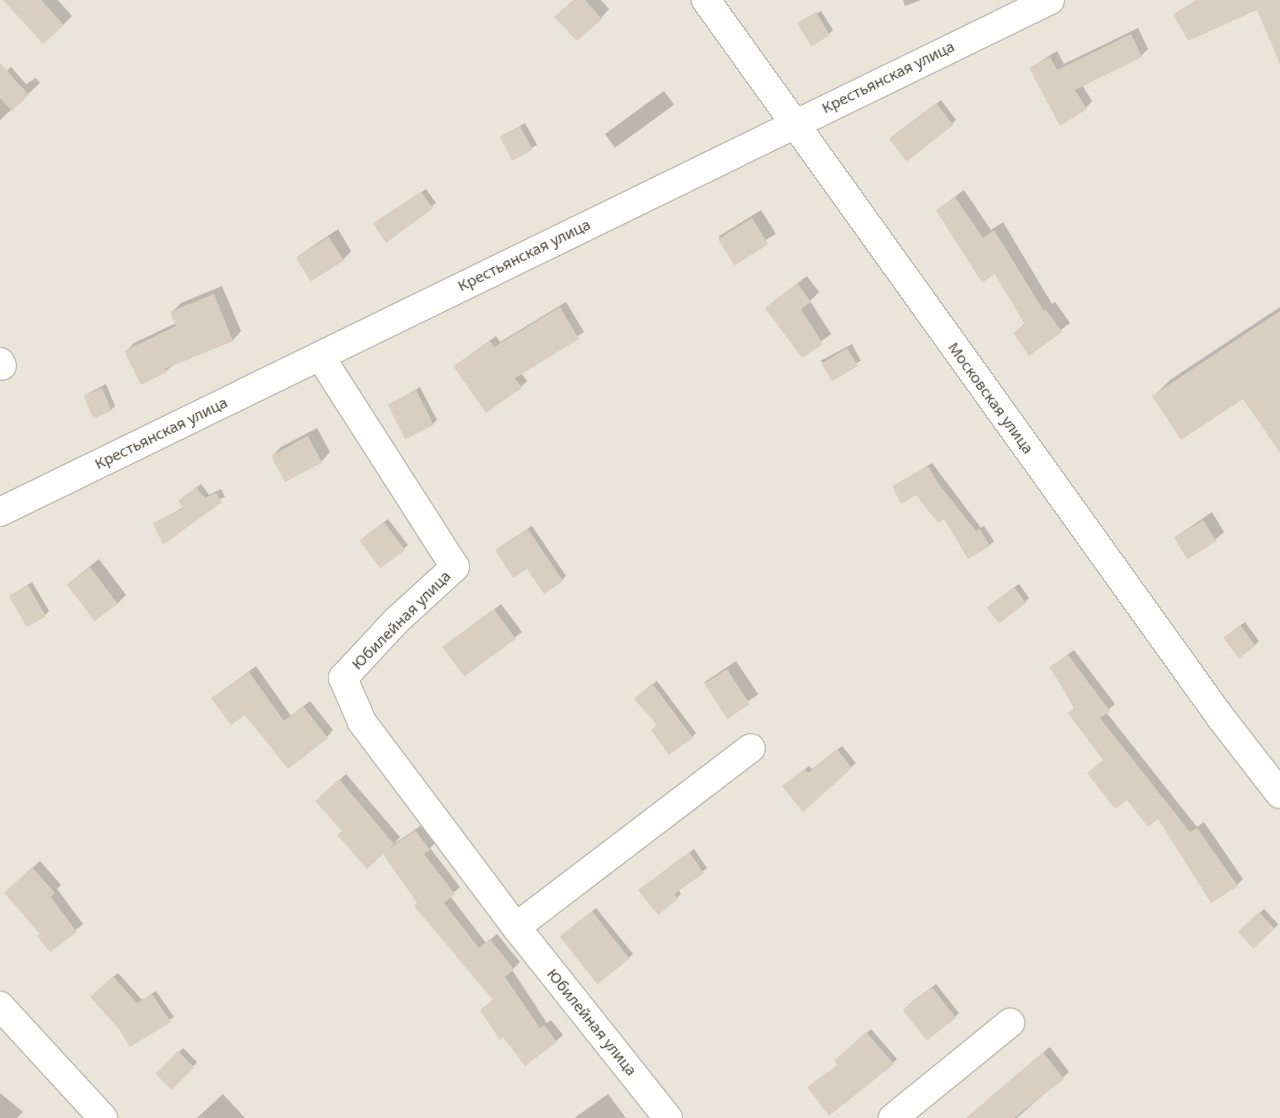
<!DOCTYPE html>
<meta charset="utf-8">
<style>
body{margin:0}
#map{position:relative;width:1280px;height:1118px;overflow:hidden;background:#f6f3ec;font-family:"Noto Sans",sans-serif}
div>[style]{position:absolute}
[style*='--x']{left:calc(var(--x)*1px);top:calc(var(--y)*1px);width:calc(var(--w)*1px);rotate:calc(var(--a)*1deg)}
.residential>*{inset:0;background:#eae5da;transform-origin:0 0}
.shadow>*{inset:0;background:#0003;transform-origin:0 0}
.building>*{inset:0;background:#d8cfc1;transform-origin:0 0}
.roads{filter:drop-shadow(1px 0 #c2bbae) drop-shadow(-1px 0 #c2bbae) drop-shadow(0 1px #c2bbae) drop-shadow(0 -1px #c2bbae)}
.minor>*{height:28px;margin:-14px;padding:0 14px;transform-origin:14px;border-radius:14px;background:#fff}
span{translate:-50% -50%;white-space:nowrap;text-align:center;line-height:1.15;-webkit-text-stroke:5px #fff;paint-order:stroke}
.street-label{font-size:15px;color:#4b4439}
</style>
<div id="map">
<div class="residential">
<div style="left:0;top:0;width:1280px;height:1118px"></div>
</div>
<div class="shadow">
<div style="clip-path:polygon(19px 0,58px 0,72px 16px,63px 25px)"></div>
<div style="clip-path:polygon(574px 0,601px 0,609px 9px,601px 18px)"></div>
<div style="clip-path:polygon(903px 0,921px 0,905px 6px)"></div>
<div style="clip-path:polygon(1197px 0,1280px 0,1280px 7px,1174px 14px)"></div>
<div style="clip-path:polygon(821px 11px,833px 30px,829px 34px,802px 22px)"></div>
<div style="clip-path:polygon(1138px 28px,1148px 49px,1141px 56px,1082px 85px,1092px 101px,1086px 108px,1030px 68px,1057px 51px,1064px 64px)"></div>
<div style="clip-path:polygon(11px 67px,26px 84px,36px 78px,40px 83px,0 120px,0 77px)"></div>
<div style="left:664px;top:91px;width:17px;height:73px;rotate:54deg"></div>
<div style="clip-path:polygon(941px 100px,956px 120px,952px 124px,890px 138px)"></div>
<div style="left:525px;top:123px;width:25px;height:27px;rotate:61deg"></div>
<div style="clip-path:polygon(426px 189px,436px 203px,386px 241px,374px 223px)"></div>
<div style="clip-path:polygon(964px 190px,991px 230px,1003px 222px,1052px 304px,1055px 302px,1070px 323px,1029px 354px,1015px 333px,1025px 323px,996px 273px,937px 210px)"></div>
<div style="left:761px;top:210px;width:28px;height:50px;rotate:58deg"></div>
<div style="clip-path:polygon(338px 229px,351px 251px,343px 260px,297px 257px)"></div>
<div style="clip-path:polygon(807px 276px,819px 292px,810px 301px,831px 334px,802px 356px,766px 308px)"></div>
<div style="clip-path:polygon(222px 286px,241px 331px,233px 340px,173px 365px,166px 371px,125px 352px,134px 343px,176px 323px,172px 312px,181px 303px)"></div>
<div style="clip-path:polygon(566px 302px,584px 332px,521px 373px,527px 381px,521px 387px,455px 366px,496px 336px,500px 342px)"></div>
<div style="clip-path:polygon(1280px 307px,1280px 436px,1243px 398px,1154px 396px,1170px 380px)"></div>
<div style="left:852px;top:344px;width:19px;height:35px;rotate:62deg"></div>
<div style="clip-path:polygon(106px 384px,115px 406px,111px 410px,85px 395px)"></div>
<div style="clip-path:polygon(420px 387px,437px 420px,433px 424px,389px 405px)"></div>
<div style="clip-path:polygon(317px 428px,330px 452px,322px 461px,285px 480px,272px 456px,281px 447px)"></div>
<div style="clip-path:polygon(932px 463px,981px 528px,984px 526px,994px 541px,990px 545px,945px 517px,917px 493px,893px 487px)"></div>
<div style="clip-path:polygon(201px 484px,209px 495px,221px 489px,225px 497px,155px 523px,184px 507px,183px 497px)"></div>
<div style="clip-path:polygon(1212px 512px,1224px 532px,1215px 540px,1174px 538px)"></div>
<div style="clip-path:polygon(388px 519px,408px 545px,381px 568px,364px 537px)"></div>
<div style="clip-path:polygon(532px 526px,566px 576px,562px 580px,528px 567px,501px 546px)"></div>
<div style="clip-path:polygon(99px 559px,126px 595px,117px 604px,68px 584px)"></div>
<div style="clip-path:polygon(32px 582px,49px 611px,45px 615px,10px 596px)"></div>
<div style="clip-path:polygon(1019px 584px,1029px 598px,1025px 602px,988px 607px)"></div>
<div style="left:501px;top:604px;width:35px;height:71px;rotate:53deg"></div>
<div style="clip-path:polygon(1245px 622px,1259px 641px,1255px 645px,1229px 634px)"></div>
<div style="clip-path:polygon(1074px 650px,1115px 704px,1106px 712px,1197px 827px,1204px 822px,1243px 879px,1237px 885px,1158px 817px,1104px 760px,1051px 667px)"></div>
<div style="left:736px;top:661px;width:40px;height:38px;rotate:56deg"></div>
<div style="clip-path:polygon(256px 666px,291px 716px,310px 701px,333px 730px,327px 737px,246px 713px,213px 698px)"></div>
<div style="clip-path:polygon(657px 681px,696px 733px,692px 737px,658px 725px,636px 699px)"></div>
<div style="clip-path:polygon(842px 746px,856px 763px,803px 810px,788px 783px,809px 766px,812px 769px)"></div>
<div style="clip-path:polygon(346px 774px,400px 837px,394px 844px,423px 824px,436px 842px,430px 848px,460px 887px,450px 896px,486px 943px,497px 934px,520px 962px,512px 970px,547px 1023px,551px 1020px,563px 1035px,556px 1041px,481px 1010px,494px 999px,415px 906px,418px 903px,383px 852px,343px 831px,323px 795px)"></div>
<div style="clip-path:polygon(694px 849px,707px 868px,678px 889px,681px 894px,659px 914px,639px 890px)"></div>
<div style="clip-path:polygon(40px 861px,61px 885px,57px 889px,83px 924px,50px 951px,12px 886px)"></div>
<div style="clip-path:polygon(596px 908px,633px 954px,629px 958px,565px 933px)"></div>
<div style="left:1264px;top:909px;width:21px;height:33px;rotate:47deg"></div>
<div style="clip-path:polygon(118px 973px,142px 1000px,156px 991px,174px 1017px,130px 1045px,96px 993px)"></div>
<div style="clip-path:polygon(936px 984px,959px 1013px,955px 1017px,908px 1005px)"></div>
<div style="clip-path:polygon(871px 1029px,897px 1059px,893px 1063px,838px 1064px,839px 1057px)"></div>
<div style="clip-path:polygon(1050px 1047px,1069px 1072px,1017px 1118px,988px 1118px,986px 1101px)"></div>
<div style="left:183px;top:1048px;width:20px;height:36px;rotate:45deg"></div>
<div style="clip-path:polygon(0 1093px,23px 1112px,17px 1118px,0 1118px)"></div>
<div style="clip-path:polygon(223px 1094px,245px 1118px,197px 1118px)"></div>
<div style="clip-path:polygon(608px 1094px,626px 1118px,575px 1118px,577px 1116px)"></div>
</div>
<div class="building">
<div style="clip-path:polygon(3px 0,41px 0,64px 25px,43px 44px)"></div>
<div style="clip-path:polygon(573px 0,585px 0,602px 19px,577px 41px,554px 17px)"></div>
<div style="clip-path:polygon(1197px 0,1280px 0,1280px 64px,1257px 10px,1188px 41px,1173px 14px)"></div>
<div style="left:816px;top:12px;width:27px;height:22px;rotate:59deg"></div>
<div style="clip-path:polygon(1131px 34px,1142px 57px,1075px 90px,1087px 109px,1060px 126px,1029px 68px,1050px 57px,1057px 70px)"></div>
<div style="clip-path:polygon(0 63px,29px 95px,12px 111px,0 98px)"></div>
<div style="left:936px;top:103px;width:28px;height:59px;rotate:52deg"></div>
<div style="left:520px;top:126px;width:27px;height:23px;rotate:62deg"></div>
<div style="clip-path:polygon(421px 192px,433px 208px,386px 243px,373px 223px)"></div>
<div style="clip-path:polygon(955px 197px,983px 238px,994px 230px,1044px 311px,1046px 310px,1062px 332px,1029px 356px,1013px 333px,1025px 325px,995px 274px,982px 283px,936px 210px)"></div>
<div style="left:752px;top:218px;width:31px;height:40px;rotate:58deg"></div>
<div style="left:329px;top:237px;width:28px;height:39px;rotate:58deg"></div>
<div style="clip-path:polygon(797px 283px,811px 302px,801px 309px,823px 344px,802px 358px,765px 308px)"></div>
<div style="clip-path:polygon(214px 294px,233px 341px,165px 369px,167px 372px,141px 385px,124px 351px,176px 326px,170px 312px)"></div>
<div style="clip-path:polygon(560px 307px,579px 339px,515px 378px,522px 388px,486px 413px,453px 366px,490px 341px,494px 347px)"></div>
<div style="clip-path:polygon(1280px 311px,1280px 453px,1243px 399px,1181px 440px,1152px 396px)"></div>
<div style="left:847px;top:348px;width:21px;height:30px;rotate:59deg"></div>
<div style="left:102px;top:388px;width:25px;height:20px;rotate:67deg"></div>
<div style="left:416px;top:390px;width:39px;height:32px;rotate:63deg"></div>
<div style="left:308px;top:436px;width:30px;height:42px;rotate:62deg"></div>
<div style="clip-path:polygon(928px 466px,938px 483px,976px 531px,980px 529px,990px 546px,968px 559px,944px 519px,938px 523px,916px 495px,901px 504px,892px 486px)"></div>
<div style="clip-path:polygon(196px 487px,205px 498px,216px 493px,222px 502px,163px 545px,153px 523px,183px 509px,178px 501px)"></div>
<div style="left:1203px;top:520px;width:25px;height:34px;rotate:58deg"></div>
<div style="left:384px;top:522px;width:35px;height:31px;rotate:53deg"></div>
<div style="clip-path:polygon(528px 529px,563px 581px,544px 594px,527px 569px,513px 578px,495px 550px)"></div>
<div style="left:90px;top:567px;width:46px;height:29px;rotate:53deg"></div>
<div style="left:28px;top:585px;width:36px;height:22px;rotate:60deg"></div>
<div style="left:1014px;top:587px;width:20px;height:34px;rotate:53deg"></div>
<div style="left:494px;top:609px;width:37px;height:64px;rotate:54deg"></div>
<div style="left:1240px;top:625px;width:26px;height:21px;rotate:53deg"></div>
<div style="clip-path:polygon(1068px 655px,1110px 711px,1100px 718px,1190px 832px,1197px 828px,1238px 886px,1211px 903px,1158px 819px,1148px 827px,1127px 800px,1115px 809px,1087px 773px,1103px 760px,1068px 713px,1075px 707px,1049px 667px)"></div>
<div style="left:727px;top:669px;width:42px;height:27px;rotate:57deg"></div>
<div style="clip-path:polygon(249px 672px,284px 721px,303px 706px,328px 738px,288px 769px,245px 715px,231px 725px,211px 698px)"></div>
<div style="clip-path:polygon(652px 683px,693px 738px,669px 755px,651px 730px,657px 725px,634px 699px)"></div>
<div style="clip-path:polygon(837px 749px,852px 768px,803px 812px,782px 786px,804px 769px,808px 773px)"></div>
<div style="clip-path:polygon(339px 779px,394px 844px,389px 849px,415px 830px,430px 850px,424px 854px,455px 894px,444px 903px,479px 948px,490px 939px,514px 969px,505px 977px,540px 1028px,544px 1025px,557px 1042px,525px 1066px,503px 1037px,500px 1040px,480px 1010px,493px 1000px,414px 906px,417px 903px,383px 854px,367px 869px,337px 835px,342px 831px,315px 801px)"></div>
<div style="clip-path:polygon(689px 852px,704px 873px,674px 894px,678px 899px,658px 915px,638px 890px)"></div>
<div style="clip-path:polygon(32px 867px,55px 893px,51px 897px,77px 932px,50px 952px,37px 936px,40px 934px,4px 893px)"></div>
<div style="left:592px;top:911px;width:61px;height:41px;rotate:52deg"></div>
<div style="left:1259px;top:912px;width:23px;height:29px;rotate:47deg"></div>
<div style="clip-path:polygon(113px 976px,137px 1003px,152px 994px,171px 1022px,130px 1047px,119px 1029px,90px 997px)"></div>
<div style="left:932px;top:987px;width:39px;height:37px;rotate:52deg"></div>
<div style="clip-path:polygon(866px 1032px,894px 1064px,829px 1116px,807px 1087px,837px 1065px,834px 1061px)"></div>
<div style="left:178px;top:1051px;width:23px;height:32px;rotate:45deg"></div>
<div style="clip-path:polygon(1043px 1052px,1064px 1079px,1014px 1118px,966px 1118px)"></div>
</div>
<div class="roads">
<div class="minor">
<div style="--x:706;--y:0;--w:884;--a:54.35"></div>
<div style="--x:1221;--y:718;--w:96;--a:52.2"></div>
<div style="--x:320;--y:356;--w:250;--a:57.4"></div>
<div style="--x:455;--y:567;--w:80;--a:137.5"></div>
<div style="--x:396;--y:621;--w:78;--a:132.9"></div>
<div style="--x:343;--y:678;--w:48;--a:66.6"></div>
<div style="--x:362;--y:722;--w:256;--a:53.1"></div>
<div style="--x:516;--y:927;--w:244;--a:51.5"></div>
<div style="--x:0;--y:362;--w:4;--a:63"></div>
<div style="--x:0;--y:512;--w:1168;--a:-25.99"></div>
<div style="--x:516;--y:927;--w:295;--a:-37.3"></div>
<div style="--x:0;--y:1006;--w:152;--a:47.4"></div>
<div style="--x:893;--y:1118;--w:151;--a:-39.1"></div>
</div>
</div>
<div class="street-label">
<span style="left:888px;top:77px;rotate:-26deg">Крестьянская улица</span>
<span style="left:524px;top:255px;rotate:-26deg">Крестьянская улица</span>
<span style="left:991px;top:398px;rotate:54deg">Московская улица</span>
<span style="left:161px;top:433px;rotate:-26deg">Крестьянская улица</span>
<span style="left:401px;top:620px;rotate:-45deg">Юбилейная улица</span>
<span style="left:592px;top:1022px;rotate:51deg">Юбилейная улица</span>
</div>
</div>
